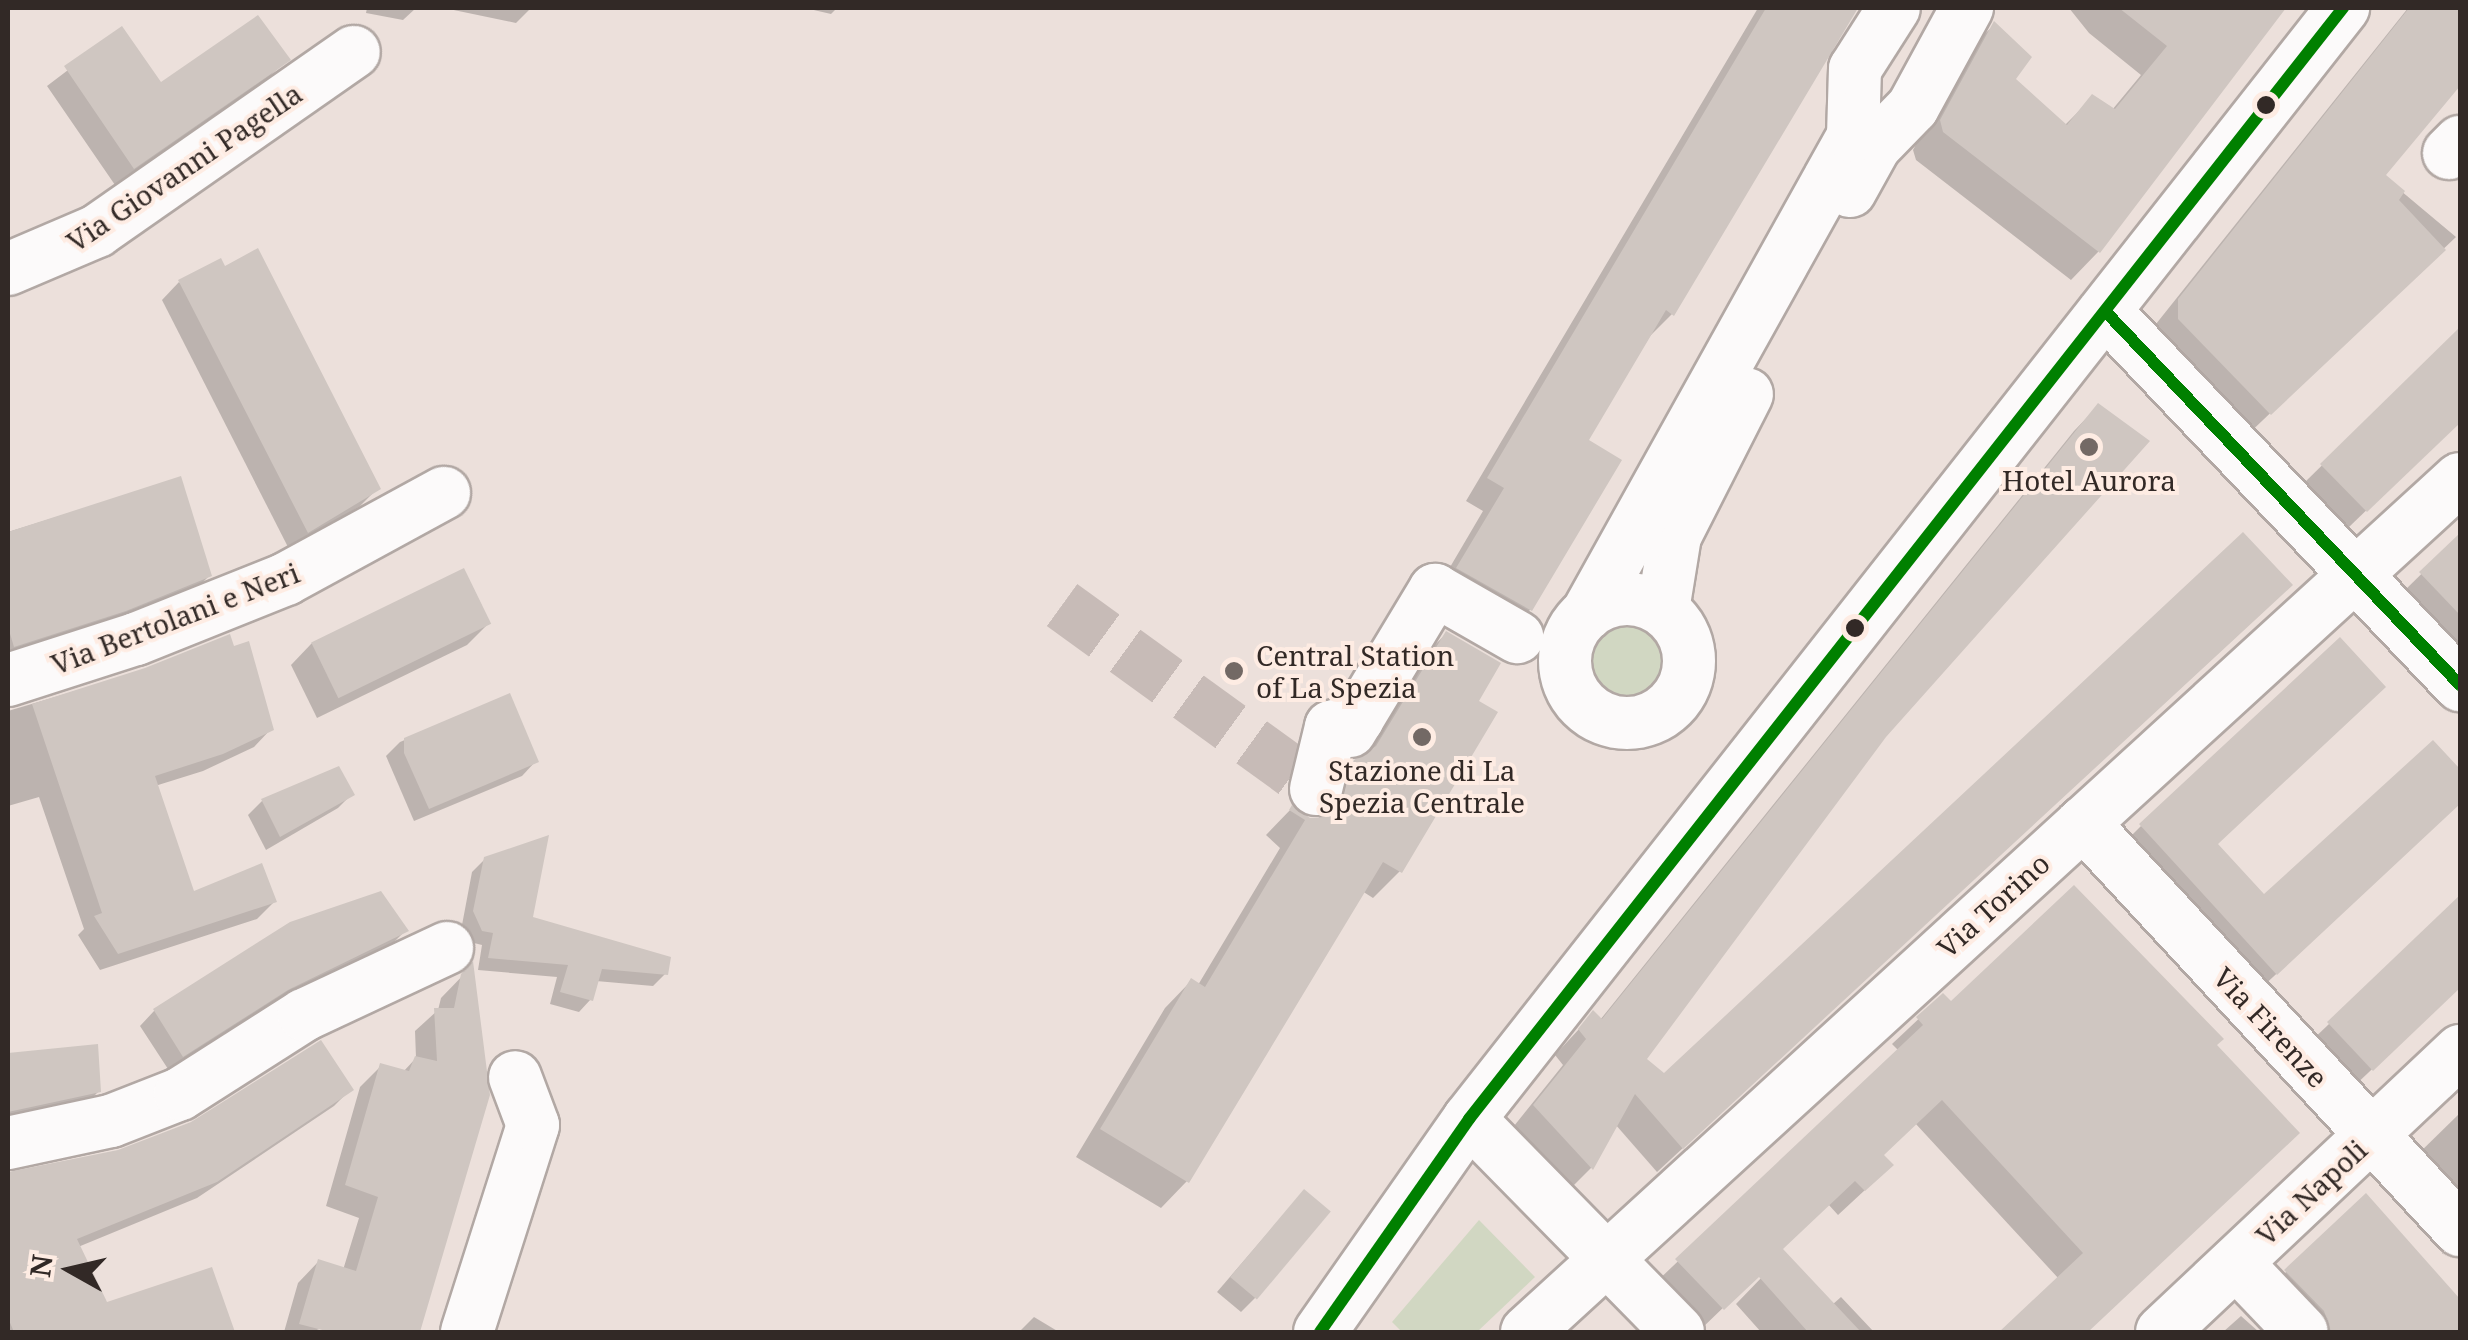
<!DOCTYPE html>
<style>
body{margin:0}
#map{position:relative;width:2468px;height:1340px;overflow:hidden;background:#ece0db;font-family:"Noto Serif",serif}
div>[style]{position:absolute}
[style*='--x']{left:calc(var(--x)*1px);top:calc(var(--y)*1px);width:calc(var(--w)*1px);rotate:calc(var(--a)*1deg)}
.green>*{inset:0;background:#d1d7c2}
.round{border-radius:50%}
.shadow>*{inset:0;background:#0003}
.building>*{inset:0;background:#cfc6c1;transform-origin:0 0}
.minor-tunnel>*{height:52px;margin-top:-26px;transform-origin:0;background:repeating-linear-gradient(90deg,#c7bbb7 0 52px,transparent 0 78px)}
.roads{filter:drop-shadow(2px 0 #b2a8a4) drop-shadow(-2px 0 #b2a8a4) drop-shadow(0 2px #b2a8a4) drop-shadow(0 -2px #b2a8a4)}
.minor>*{height:52px;margin:-26px;padding:0 26px;transform-origin:26px;border-radius:26px;background:#fcfafa}
.minor>.ring{margin:-26px;padding:0;box-sizing:content-box;background:none;border:52px solid #fcfafa;border-radius:50%}
.bus-1>*{height:12px;margin:-6px;padding:0 6px;transform-origin:6px;border-radius:6px;background:#008000}
.dots>*{width:28px;height:28px;translate:-50% -50%;box-sizing:border-box;border:5px solid #feece3;border-radius:50%}
span{translate:-50% -50%;white-space:nowrap;text-align:center;line-height:1.15;-webkit-text-stroke:8px #feece3;paint-order:stroke}
.street-label{font-size:28px;color:#322926}
.poi-label{font-size:28px;color:#322926}
.left{translate:0 -50%;text-align:left}
.frame{position:absolute;inset:0;border:10px solid #322926;pointer-events:none}
.north{position:absolute;left:20px;top:1220px;width:100px;height:100px;-webkit-text-stroke:8px #feece3;paint-order:stroke;rotate:278deg;font-size:28px;font-weight:700;line-height:40px;text-align:center;color:#322926}
.north::after{content:'';display:block;margin:auto;width:35px;height:45px;background:#322926;clip-path:polygon(50% 0,100% 100%,50% 72%,0 100%)}
</style>
<div id="map">
<div class="green">
<div class="round" style="left:1587px;top:620px;width:82px;height:82px"></div>
<div style="clip-path:polygon(1479px 1220px,1535px 1277px,1477px 1332px,1402px 1332px,1392px 1322px)"></div>
</div>
<div class="shadow">
<div style="clip-path:polygon(367px 8px,416px 8px,403px 20px,366px 13px)"></div>
<div style="clip-path:polygon(444px 8px,531px 8px,516px 23px)"></div>
<div style="clip-path:polygon(805px 8px,837px 8px,831px 14px)"></div>
<div style="clip-path:polygon(1758px 8px,1855px 8px,1672px 314px,1650px 336px,1586px 441px,1530px 610px,1508px 632px,1436px 591px,1483px 511px,1466px 501px)"></div>
<div style="clip-path:polygon(2069px 8px,2283px 8px,2098px 252px,2071px 280px,1916px 160px,1913px 150px,1966px 52px,1994px 25px,2013px 80px,2064px 126px,2093px 97px,2112px 110px,2141px 75px,2089px 33px)"></div>
<div style="clip-path:polygon(2408px 8px,2460px 8px,2460px 82px,2382px 175px,2456px 237px,2242px 440px,2152px 329px)"></div>
<div style="clip-path:polygon(122px 29px,160px 85px,287px 59px,269px 77px,115px 185px,47px 86px)"></div>
<div style="clip-path:polygon(179px 282px,378px 488px,360px 506px,289px 549px,162px 300px)"></div>
<div style="clip-path:polygon(2460px 330px,2460px 420px,2348px 528px,2304px 483px)"></div>
<div style="clip-path:polygon(2098px 406px,1884px 735px,1644px 1059px,1664px 1077px,2265px 610px,1657px 1172px,1615px 1124px,1591px 1168px,1567px 1192px,1510px 1131px,1563px 1065px,1555px 1055px,1593px 1014px,1600px 1020px,2074px 431px)"></div>
<div style="clip-path:polygon(179px 479px,209px 576px,192px 593px,8px 659px,8px 532px)"></div>
<div style="clip-path:polygon(2460px 536px,2460px 657px,2400px 595px)"></div>
<div style="clip-path:polygon(488px 624px,467px 645px,317px 718px,291px 665px,312px 643px)"></div>
<div style="clip-path:polygon(1446px 634px,1476px 702px,1400px 871px,1373px 898px,1362px 891px,1187px 1181px,1161px 1208px,1076px 1157px,1165px 1008px,1191px 981px,1198px 985px,1280px 848px,1266px 835px,1292px 808px,1309px 821px,1318px 820px,1328px 789px,1360px 759px,1419px 660px)"></div>
<div style="clip-path:polygon(146px 670px,271px 729px,254px 747px,203px 771px,155px 786px,193px 894px,274px 902px,257px 919px,100px 970px,78px 935px,84px 929px,39px 797px,8px 806px,8px 711px)"></div>
<div style="clip-path:polygon(509px 696px,536px 761px,522px 776px,414px 821px,386px 756px,400px 742px)"></div>
<div style="clip-path:polygon(2433px 743px,2460px 773px,2460px 802px,2258px 991px,2123px 844px,2141px 826px,2215px 845px,2264px 897px)"></div>
<div style="clip-path:polygon(352px 794px,338px 808px,266px 850px,248px 815px,262px 801px)"></div>
<div style="clip-path:polygon(485px 859px,530px 919px,665px 974px,653px 986px,596px 981px,591px 999px,579px 1012px,550px 1004px,557px 977px,478px 970px,482px 945px,470px 942px,462px 925px,472px 872px)"></div>
<div style="clip-path:polygon(2460px 899px,2460px 986px,2350px 1090px,2307px 1045px)"></div>
<div style="clip-path:polygon(405px 931px,391px 945px,271px 1003px,168px 1069px,140px 1026px,154px 1011px)"></div>
<div style="clip-path:polygon(471px 967px,487px 1095px,417px 1332px,369px 1332px,362px 1314px,311px 1332px,284px 1332px,298px 1283px,318px 1262px,343px 1270px,359px 1218px,326px 1206px,360px 1087px,381px 1066px,403px 1072px,416px 1058px,415px 1031px,438px 1010px,441px 998px)"></div>
<div style="clip-path:polygon(1943px 996px,1951px 1004px,2214px 1045px,2272px 1158px,2086px 1332px,2002px 1332px,2059px 1279px,1915px 1123px,1881px 1155px,1865px 1190px,1838px 1215px,1828px 1204px,1781px 1250px,1832px 1305px,1841px 1297px,1874px 1332px,1761px 1332px,1736px 1304px,1764px 1275px,1757px 1275px,1698px 1332px,1652px 1286px,1899px 1051px,1892px 1044px)"></div>
<div style="clip-path:polygon(96px 1047px,99px 1091px,81px 1109px,8px 1126px,8px 1055px)"></div>
<div style="clip-path:polygon(351px 1089px,334px 1106px,197px 1198px,78px 1247px,106px 1305px,210px 1270px,232px 1332px,8px 1332px,8px 1174px,118px 1153px)"></div>
<div style="clip-path:polygon(2460px 1113px,2460px 1202px,2413px 1159px)"></div>
<div style="clip-path:polygon(2366px 1196px,2460px 1303px,2460px 1332px,2294px 1332px,2262px 1295px)"></div>
<div style="clip-path:polygon(1290px 1207px,1255px 1298px,1241px 1312px,1217px 1292px)"></div>
<div style="clip-path:polygon(2241px 1316px,2259px 1332px,2223px 1332px)"></div>
<div style="clip-path:polygon(1034px 1317px,1059px 1332px,1019px 1332px)"></div>
</div>
<div class="building">
<div style="clip-path:polygon(1766px 8px,1858px 8px,1674px 316px,1666px 310px,1589px 440px,1622px 460px,1532px 611px,1456px 568px,1504px 488px,1487px 478px)"></div>
<div style="clip-path:polygon(2119px 8px,2286px 8px,2100px 253px,1943px 132px,1940px 120px,1994px 21px,2032px 57px,2016px 79px,2067px 125px,2092px 94px,2115px 109px,2167px 46px)"></div>
<div style="clip-path:polygon(2409px 8px,2460px 8px,2460px 86px,2386px 175px,2405px 191px,2399px 200px,2446px 250px,2271px 415px,2178px 319px,2178px 299px)"></div>
<div style="clip-path:polygon(258px 15px,291px 60px,134px 169px,64px 66px,122px 26px,161px 82px)"></div>
<div style="clip-path:polygon(258px 248px,381px 489px,308px 533px,178px 280px,221px 258px,225px 266px)"></div>
<div style="clip-path:polygon(2460px 327px,2460px 423px,2367px 512px,2320px 464px)"></div>
<div style="clip-path:polygon(2098px 403px,2150px 441px,1886px 737px,1647px 1059px,1664px 1073px,2243px 532px,2293px 585px,1683px 1149px,1635px 1094px,1593px 1170px,1533px 1105px,1586px 1039px,1578px 1029px,1593px 1010px,1602px 1019px)"></div>
<div style="clip-path:polygon(181px 476px,212px 576px,126px 611px,14px 647px,8px 627px,8px 532px)"></div>
<div style="clip-path:polygon(2460px 533px,2460px 615px,2419px 572px)"></div>
<div style="left:464px;top:568px;width:62px;height:170px;rotate:64deg"></div>
<div style="clip-path:polygon(1446px 631px,1501px 663px,1479px 701px,1498px 712px,1402px 873px,1383px 862px,1189px 1183px,1100px 1129px,1191px 978px,1205px 987px,1305px 820px,1289px 810px,1292px 805px,1310px 818px,1325px 817px,1338px 809px,1354px 760px,1376px 746px)"></div>
<div style="clip-path:polygon(230px 634px,234px 646px,249px 641px,274px 730px,223px 754px,155px 776px,194px 891px,262px 863px,277px 902px,118px 954px,94px 916px,102px 913px,32px 704px,145px 668px)"></div>
<div style="clip-path:polygon(2340px 637px,2386px 687px,2218px 844px,2264px 894px,2433px 740px,2460px 769px,2460px 804px,2277px 975px,2139px 824px)"></div>
<div style="clip-path:polygon(510px 693px,539px 762px,429px 809px,404px 753px,404px 738px)"></div>
<div style="clip-path:polygon(339px 766px,355px 795px,280px 837px,261px 799px)"></div>
<div style="clip-path:polygon(549px 835px,533px 917px,671px 957px,668px 975px,602px 969px,593px 1001px,560px 992px,568px 965px,488px 958px,493px 933px,482px 931px,473px 911px,484px 857px)"></div>
<div style="clip-path:polygon(2074px 885px,2224px 1039px,2217px 1045px,2300px 1133px,2088px 1332px,1999px 1332px,2083px 1253px,1942px 1100px,1884px 1155px,1894px 1165px,1865px 1191px,1855px 1181px,1783px 1249px,1861px 1332px,1808px 1332px,1759px 1277px,1724px 1310px,1675px 1259px,1923px 1025px,1916px 1017px,1943px 993px,1951px 1001px)"></div>
<div style="clip-path:polygon(381px 891px,409px 931px,288px 990px,183px 1057px,153px 1009px,290px 922px)"></div>
<div style="clip-path:polygon(2460px 895px,2460px 988px,2373px 1071px,2327px 1022px)"></div>
<div style="clip-path:polygon(473px 961px,490px 1095px,420px 1332px,330px 1332px,299px 1324px,318px 1259px,356px 1271px,378px 1197px,345px 1185px,380px 1063px,409px 1071px,415px 1056px,437px 1061px,434px 1008px,454px 1008px,461px 974px)"></div>
<div style="clip-path:polygon(321px 1040px,354px 1090px,217px 1182px,77px 1239px,107px 1302px,212px 1267px,235px 1332px,14px 1332px,8px 1318px,8px 1172px,118px 1150px,191px 1122px)"></div>
<div style="clip-path:polygon(98px 1044px,101px 1092px,8px 1112px,8px 1053px)"></div>
<div style="left:1304px;top:1189px;width:35px;height:115px;rotate:40deg"></div>
<div style="clip-path:polygon(2366px 1193px,2460px 1299px,2460px 1332px,2331px 1332px,2324px 1311px,2284px 1270px)"></div>
</div>
<div class="minor-tunnel">
<div style="--x:1062;--y:605;--w:314;--a:35.9"></div>
</div>
<div class="roads">
<div class="minor">
<div style="--x:2449;--y:153;--w:16;--a:-45"></div>
<div style="--x:1850;--y:191;--w:51;--a:-60.9"></div>
<div style="--x:1875;--y:146;--w:54;--a:-45.7"></div>
<div style="--x:1913;--y:107;--w:113;--a:-61.4"></div>
<div style="--x:8;--y:269;--w:97;--a:-23.1"></div>
<div style="--x:97;--y:231;--w:313;--a:-34.9"></div>
<div style="--x:2105;--y:311;--w:516;--a:46.49"></div>
<div class="ring" style="left:1565px;top:599px;width:72px;height:72px"></div>
<div style="--x:1663;--y:610;--w:75;--a:-80.8"></div>
<div style="--x:1675;--y:536;--w:159;--a:-63.1"></div>
<div style="--x:1587;--y:614;--w:547;--a:-60.9"></div>
<div style="--x:1853;--y:136;--w:67;--a:-88.3"></div>
<div style="--x:1855;--y:69;--w:72;--a:-57.4"></div>
<div style="--x:8;--y:680;--w:134;--a:-17.8"></div>
<div style="--x:136;--y:639;--w:162;--a:-21.8"></div>
<div style="--x:286;--y:579;--w:180;--a:-28.6"></div>
<div style="--x:1350;--y:731;--w:165;--a:-58.9"></div>
<div style="--x:1435;--y:590;--w:95;--a:29.8"></div>
<div style="--x:1316;--y:789;--w:64;--a:-76.4"></div>
<div style="--x:1331;--y:727;--w:28;--a:-17"></div>
<div style="--x:2083;--y:823;--w:555;--a:47.19"></div>
<div style="--x:1469;--y:1119;--w:298;--a:45.5"></div>
<div style="--x:8;--y:1143;--w:105;--a:-12.1"></div>
<div style="--x:111;--y:1121;--w:74;--a:-21.4"></div>
<div style="--x:180;--y:1094;--w:147;--a:-32.5"></div>
<div style="--x:304;--y:1015;--w:158;--a:-25.1"></div>
<div style="--x:2236;--y:1263;--w:95;--a:46.3"></div>
<div style="--x:467;--y:1332;--w:217;--a:-72.3"></div>
<div style="--x:533;--y:1125;--w:51;--a:-110.6"></div>
<div style="--x:1320;--y:1332;--w:260;--a:-55"></div>
<div style="--x:1469;--y:1119;--w:1414;--a:-51.81"></div>
<div style="--x:1527;--y:1332;--w:1264;--a:-42.44"></div>
<div style="--x:2162;--y:1332;--w:410;--a:-43.3"></div>
</div>
</div>
<div class="bus-1">
<div style="--x:2105;--y:311;--w:516;--a:46.49"></div>
<div style="--x:1320;--y:1332;--w:260;--a:-55"></div>
<div style="--x:1469;--y:1119;--w:1414;--a:-51.81"></div>
</div>
<div class="dots">
<div style="left:2266px;top:105px;background:#322926"></div>
<div style="left:2089px;top:447px;background:#736965"></div>
<div style="left:1855px;top:628px;background:#322926"></div>
<div style="left:1234px;top:671px;background:#736965"></div>
<div style="left:1422px;top:737px;background:#736965"></div>
</div>
<div class="street-label">
<span style="left:184px;top:167px;rotate:-34deg">Via Giovanni Pagella</span>
<span style="left:175px;top:618px;rotate:-21deg">Via Bertolani e Neri</span>
<span style="left:1993px;top:905px;rotate:-42deg">Via Torino</span>
<span style="left:2271px;top:1027px;rotate:47deg">Via Firenze</span>
<span style="left:2311px;top:1192px;rotate:-43deg">Via Napoli</span>
</div>
<div class="poi-label">
<span style="left:2089px;top:480px">Hotel Aurora</span>
<span class="left" style="left:1256px;top:671px">Central Station<br>of La Spezia</span>
<span style="left:1422px;top:786px">Stazione di La<br>Spezia Centrale</span>
</div>
<div class="frame"></div>
<div class="north">N</div>
</div>
